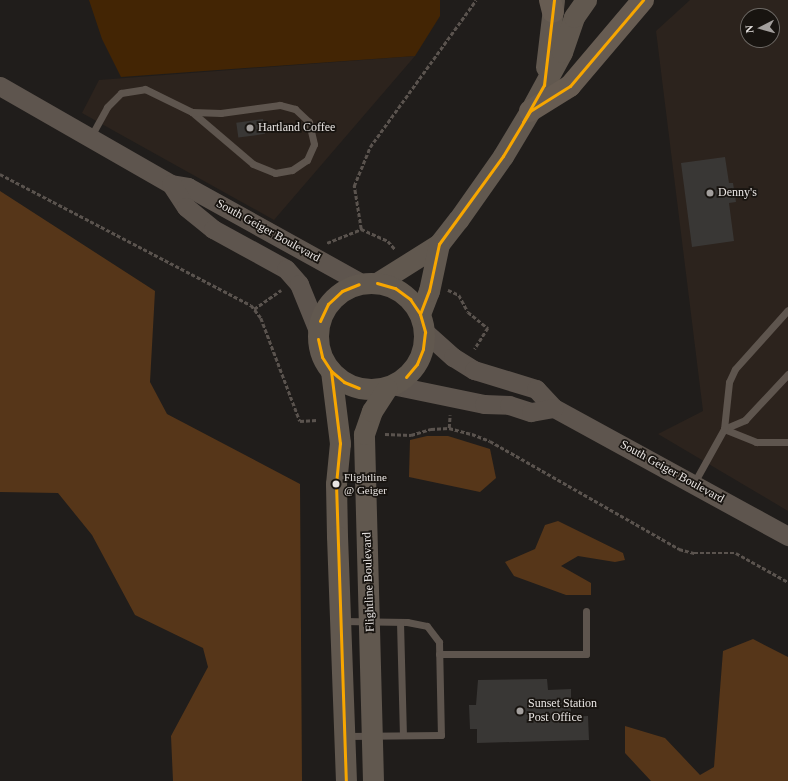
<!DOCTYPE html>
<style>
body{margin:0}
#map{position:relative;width:788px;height:781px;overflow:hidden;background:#201d1b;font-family:"Times New Roman",serif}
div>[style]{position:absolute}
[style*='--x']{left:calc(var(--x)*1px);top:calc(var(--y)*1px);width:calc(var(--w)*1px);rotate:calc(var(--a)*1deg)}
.built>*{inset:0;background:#2c231d}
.green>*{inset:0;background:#432504}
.forest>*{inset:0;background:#563619}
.building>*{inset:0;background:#393735;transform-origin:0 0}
.path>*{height:2.5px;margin-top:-1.25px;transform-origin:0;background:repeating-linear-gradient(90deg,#5a534e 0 4px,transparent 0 6px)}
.service>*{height:7px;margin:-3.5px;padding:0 3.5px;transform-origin:3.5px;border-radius:3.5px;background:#5e554e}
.tertiary>*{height:19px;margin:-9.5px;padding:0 9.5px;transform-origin:9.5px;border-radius:9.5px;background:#5e554e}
.secondary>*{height:21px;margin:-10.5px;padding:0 10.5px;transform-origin:10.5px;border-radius:10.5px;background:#61584f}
.secondary>.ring{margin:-10.5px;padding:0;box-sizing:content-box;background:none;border:21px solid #61584f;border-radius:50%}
.motorway>*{height:22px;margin:-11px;padding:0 11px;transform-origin:11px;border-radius:11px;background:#675c52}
.bus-1>*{height:3px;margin:-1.5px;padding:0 1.5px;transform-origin:1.5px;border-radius:1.5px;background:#f7a600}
.dots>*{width:11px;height:11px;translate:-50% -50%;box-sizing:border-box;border:2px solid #181410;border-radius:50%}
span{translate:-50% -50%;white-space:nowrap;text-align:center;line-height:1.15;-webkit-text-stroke:3.5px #181410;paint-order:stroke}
.bus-label{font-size:11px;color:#e9e5e3}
.left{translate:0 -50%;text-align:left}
.poi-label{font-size:12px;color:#e9e5e3}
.street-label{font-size:12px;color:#e9e5e3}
.north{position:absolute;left:740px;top:8px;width:40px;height:40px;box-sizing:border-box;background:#181410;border:1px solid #6c6864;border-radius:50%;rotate:264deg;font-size:11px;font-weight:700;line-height:16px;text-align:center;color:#e9e5e3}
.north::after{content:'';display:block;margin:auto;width:14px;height:18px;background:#a39f9d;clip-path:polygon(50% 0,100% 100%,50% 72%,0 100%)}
</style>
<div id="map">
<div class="built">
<div style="clip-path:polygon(evenodd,690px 0,788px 0,788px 511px,658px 434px,703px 411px,656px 31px,690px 0,748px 16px,772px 16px,772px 40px,748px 40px,748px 16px)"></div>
<div style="clip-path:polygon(415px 56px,274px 220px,82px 113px,99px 80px)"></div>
</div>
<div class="green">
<div style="clip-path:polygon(89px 0,440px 0,440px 16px,415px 56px,121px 77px,102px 39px)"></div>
</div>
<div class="forest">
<div style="clip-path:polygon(0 191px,155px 291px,150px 382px,167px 414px,300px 484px,302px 781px,173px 781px,171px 736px,208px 667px,203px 648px,135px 615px,92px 535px,58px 493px,0 492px)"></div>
<div style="clip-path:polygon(427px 436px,448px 436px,490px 449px,496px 478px,480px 492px,409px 477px,410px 440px)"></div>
<div style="clip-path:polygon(558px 521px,623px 553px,625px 560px,615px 562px,578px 556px,561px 566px,591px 583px,591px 595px,566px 595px,514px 576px,505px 562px,535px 549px,545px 525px)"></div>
<div style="clip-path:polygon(753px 639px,788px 657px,788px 781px,651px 781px,625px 753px,625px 726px,665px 738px,700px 775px,714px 767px,723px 651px)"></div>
</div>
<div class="building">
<div style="left:263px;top:119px;width:15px;height:27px;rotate:82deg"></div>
<div style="clip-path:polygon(725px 157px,729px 183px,733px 183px,736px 202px,729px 203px,734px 241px,692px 247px,681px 163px)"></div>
<div style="clip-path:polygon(547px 679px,548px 690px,571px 689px,571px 717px,588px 716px,589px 740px,477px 743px,477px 729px,470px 729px,469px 705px,476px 705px,478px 680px)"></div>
</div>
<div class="path">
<div style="--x:0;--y:174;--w:283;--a:27.6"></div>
<div style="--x:251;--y:305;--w:16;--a:52"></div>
<div style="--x:261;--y:318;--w:110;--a:69.3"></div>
<div style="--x:300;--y:421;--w:17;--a:-3"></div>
<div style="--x:361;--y:229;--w:44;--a:-99.2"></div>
<div style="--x:354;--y:186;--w:42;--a:-67.7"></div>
<div style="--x:370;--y:147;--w:181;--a:-54.2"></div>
<div style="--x:327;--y:243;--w:37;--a:-22"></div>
<div style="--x:361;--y:229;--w:30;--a:24"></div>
<div style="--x:388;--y:241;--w:11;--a:49"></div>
<div style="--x:448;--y:290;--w:12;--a:24"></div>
<div style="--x:459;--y:295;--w:19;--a:62"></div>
<div style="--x:468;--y:312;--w:26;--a:39"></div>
<div style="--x:488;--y:328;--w:25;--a:122"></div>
<div style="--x:254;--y:309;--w:33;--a:-35"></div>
<div style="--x:449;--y:428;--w:13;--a:-86"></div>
<div style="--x:385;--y:434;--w:26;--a:2"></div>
<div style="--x:411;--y:435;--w:21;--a:-17"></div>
<div style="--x:431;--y:429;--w:18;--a:-3"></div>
<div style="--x:449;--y:428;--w:24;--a:15"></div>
<div style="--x:472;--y:434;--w:19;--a:21"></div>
<div style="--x:490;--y:441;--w:218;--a:29.7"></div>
<div style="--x:679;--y:549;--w:16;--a:15"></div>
<div style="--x:694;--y:553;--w:42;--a:0"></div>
<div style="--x:736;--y:553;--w:60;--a:29.1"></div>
</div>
<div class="service">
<div style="--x:90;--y:138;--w:35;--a:-61"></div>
<div style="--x:107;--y:107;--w:20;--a:-45"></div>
<div style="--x:121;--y:93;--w:24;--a:-9"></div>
<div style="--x:145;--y:89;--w:52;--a:26.1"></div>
<div style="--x:192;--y:112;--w:80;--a:40.4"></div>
<div style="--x:253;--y:164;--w:24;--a:22"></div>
<div style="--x:275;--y:173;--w:17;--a:-10"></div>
<div style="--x:292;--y:170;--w:18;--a:-34"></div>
<div style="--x:307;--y:160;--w:17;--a:-66"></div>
<div style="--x:314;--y:144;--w:23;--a:-103"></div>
<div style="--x:309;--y:122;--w:19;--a:-137"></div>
<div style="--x:295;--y:109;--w:16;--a:-165"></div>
<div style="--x:280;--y:105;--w:60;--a:172.3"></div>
<div style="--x:221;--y:113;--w:29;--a:-178"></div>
<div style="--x:724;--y:429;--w:23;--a:-23"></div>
<div style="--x:745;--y:420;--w:63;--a:-46.9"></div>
<div style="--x:724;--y:429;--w:35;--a:22"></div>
<div style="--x:756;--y:442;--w:32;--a:0"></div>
<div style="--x:694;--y:483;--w:62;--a:-60.9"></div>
<div style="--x:724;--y:429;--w:47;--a:-83.9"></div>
<div style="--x:729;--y:382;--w:14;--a:-65"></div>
<div style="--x:735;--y:369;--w:79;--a:-48.1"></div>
<div style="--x:342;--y:621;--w:65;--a:0.9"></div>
<div style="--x:407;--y:622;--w:20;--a:11"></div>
<div style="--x:427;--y:626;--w:20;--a:53"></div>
<div style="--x:439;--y:642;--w:93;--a:88.8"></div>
<div style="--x:441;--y:735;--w:94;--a:179.4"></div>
<div style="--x:400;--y:622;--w:113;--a:88.5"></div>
<div style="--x:439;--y:654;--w:147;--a:0"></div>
<div style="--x:586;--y:654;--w:43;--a:-90"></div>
</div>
<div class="tertiary">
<div style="--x:0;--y:86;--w:197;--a:29.8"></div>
<div style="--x:171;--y:184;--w:17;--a:10"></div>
<div style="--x:188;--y:187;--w:200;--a:29"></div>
<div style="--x:171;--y:184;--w:27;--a:57"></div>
<div style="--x:186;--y:207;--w:35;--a:39"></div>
<div style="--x:213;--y:229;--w:83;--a:28.7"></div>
<div style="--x:286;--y:269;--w:20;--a:49"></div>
<div style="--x:299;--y:284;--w:53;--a:67.8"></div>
<div style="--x:425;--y:332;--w:38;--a:42"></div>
<div style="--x:453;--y:357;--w:25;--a:32"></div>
<div style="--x:474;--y:370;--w:65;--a:17"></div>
<div style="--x:536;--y:389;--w:26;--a:47"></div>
<div style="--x:554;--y:408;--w:267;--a:28.7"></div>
<div style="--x:392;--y:385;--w:94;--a:11.7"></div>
<div style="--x:484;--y:404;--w:25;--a:2"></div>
<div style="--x:509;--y:405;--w:23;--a:18"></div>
<div style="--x:531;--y:412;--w:23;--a:-10"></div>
</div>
<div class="secondary">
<div style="--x:546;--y:67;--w:67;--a:-83.2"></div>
<div style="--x:377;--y:283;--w:73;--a:-32.2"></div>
<div style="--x:439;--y:244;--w:31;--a:-52"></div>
<div style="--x:458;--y:220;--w:78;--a:-54.9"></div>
<div style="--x:503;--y:156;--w:52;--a:-59"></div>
<div style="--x:530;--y:111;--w:67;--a:-61.5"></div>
<div style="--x:562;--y:52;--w:37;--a:-71"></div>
<div style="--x:574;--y:17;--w:21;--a:-55"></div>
<div class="ring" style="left:318px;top:283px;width:85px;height:85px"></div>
<div style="--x:420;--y:314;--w:25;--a:-69"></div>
<div style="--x:429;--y:291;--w:48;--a:-78"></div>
<div style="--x:331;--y:371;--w:73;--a:82.9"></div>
<div style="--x:340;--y:443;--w:41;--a:95.6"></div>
<div style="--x:336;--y:484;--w:52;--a:88.9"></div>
<div style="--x:337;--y:536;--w:245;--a:87.9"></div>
<div style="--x:373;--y:781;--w:347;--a:-91.5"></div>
<div style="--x:364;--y:434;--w:24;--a:-71"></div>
<div style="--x:372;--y:411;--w:27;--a:-57"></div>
</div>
<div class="motorway">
<div style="--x:550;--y:0;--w:12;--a:76"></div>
<div style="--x:530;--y:111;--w:47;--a:-32"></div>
<div style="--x:570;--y:86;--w:113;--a:-49.7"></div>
</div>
<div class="bus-1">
<div style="--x:523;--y:122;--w:43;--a:-60.4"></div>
<div style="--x:544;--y:85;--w:86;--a:-83.3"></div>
<div style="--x:377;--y:283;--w:19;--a:16"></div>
<div style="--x:395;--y:288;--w:19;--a:36"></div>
<div style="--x:410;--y:299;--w:18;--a:56"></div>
<div style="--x:420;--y:314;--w:19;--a:74"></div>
<div style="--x:425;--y:332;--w:17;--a:97"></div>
<div style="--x:423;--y:349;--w:16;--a:112"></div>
<div style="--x:417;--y:364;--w:17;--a:130"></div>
<div style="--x:420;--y:314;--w:25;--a:-69"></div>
<div style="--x:429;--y:291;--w:48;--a:-78"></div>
<div style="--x:439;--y:244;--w:109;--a:-54"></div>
<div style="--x:503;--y:156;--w:52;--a:-59"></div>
<div style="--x:530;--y:111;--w:47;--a:-32"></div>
<div style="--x:570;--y:86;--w:113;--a:-49.7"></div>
<div style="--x:320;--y:321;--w:19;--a:-65"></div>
<div style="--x:328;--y:304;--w:19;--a:-43"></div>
<div style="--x:342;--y:291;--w:18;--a:-22"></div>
<div style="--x:318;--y:339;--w:18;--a:77"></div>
<div style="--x:322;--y:357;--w:17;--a:57"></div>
<div style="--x:331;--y:371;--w:17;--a:40"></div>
<div style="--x:344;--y:382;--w:16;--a:22"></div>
<div style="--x:331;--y:371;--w:73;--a:82.9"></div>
<div style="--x:340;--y:443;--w:41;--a:95.6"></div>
<div style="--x:336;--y:484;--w:297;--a:88.1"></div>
</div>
<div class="dots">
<div style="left:250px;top:128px;background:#a39f9d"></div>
<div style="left:710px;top:193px;background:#a39f9d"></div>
<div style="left:336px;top:484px;background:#e9e5e3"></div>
<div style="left:520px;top:711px;background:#a39f9d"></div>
</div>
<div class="bus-label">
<span class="left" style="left:344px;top:484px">Flightline<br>@ Geiger</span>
</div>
<div class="poi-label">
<span class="left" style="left:258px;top:128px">Hartland Coffee</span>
<span class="left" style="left:718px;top:193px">Denny's</span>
<span class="left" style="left:528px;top:711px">Sunset Station<br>Post Office</span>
</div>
<div class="street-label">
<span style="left:268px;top:231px;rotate:29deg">South Geiger Boulevard</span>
<span style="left:672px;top:472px;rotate:29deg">South Geiger Boulevard</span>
<span style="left:369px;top:582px;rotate:-92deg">Flightline Boulevard</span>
</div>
<div class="north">N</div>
</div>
